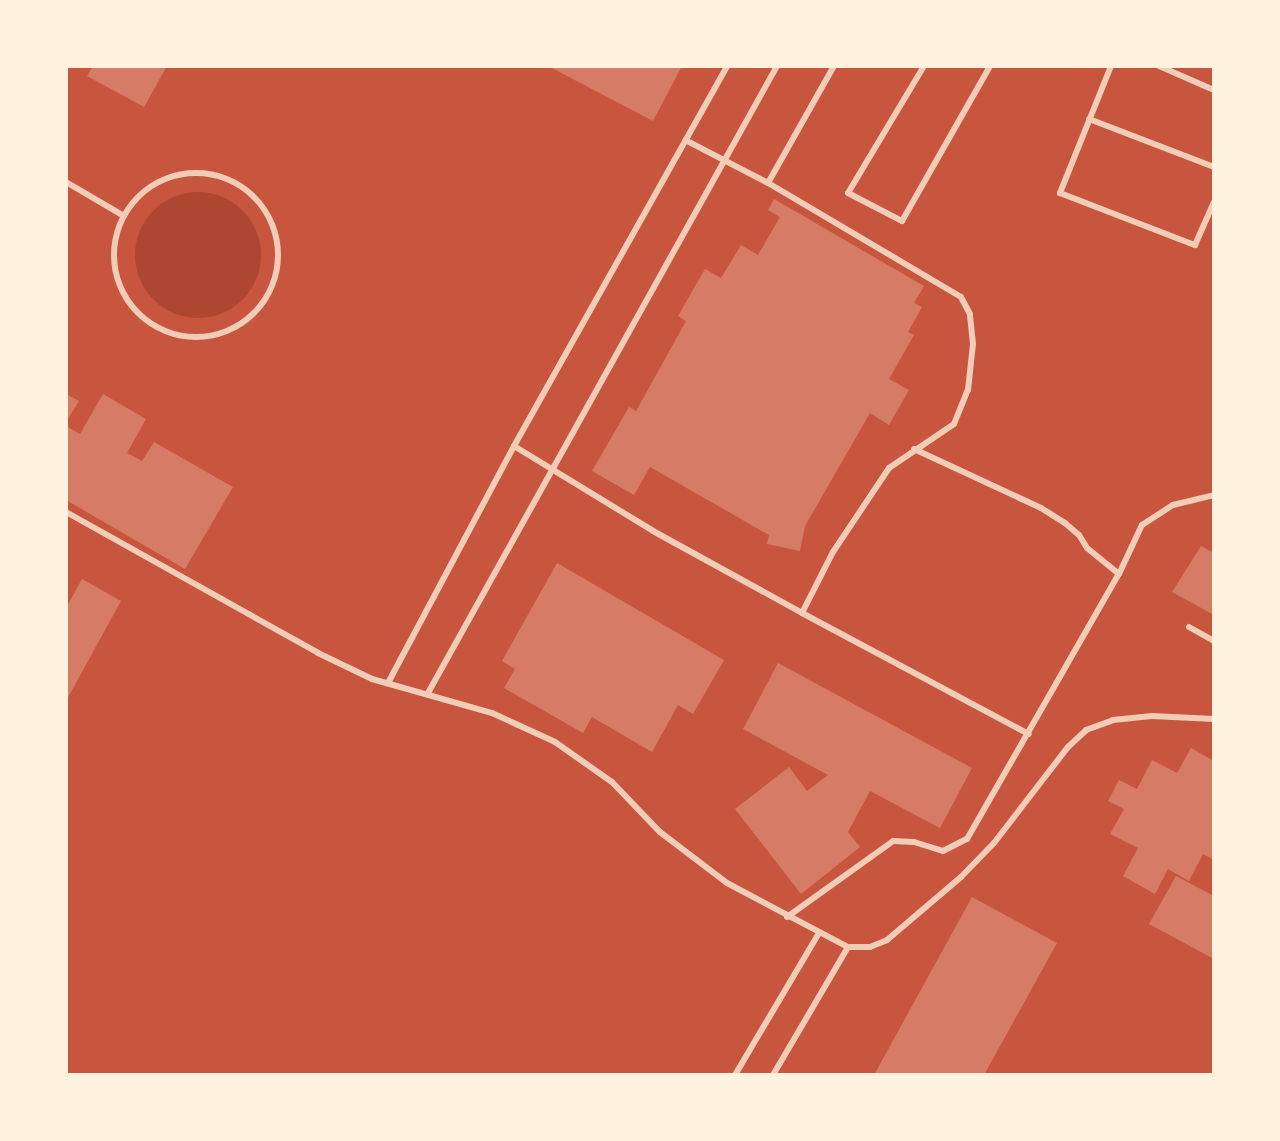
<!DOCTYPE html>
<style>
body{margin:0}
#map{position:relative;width:1280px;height:1141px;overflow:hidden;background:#c8553d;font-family:Rubik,sans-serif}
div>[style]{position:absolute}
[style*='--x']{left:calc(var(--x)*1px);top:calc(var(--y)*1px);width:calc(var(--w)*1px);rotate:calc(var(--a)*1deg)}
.green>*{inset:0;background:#ae4732}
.round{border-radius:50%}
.building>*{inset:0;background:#d67c66}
.service>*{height:6px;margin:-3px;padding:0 3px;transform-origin:3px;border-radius:3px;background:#f1ccb7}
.service>.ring{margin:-3px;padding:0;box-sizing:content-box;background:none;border:6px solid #f1ccb7;border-radius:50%}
span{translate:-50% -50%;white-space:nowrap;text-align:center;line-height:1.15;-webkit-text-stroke:6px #fff3e0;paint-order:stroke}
.frame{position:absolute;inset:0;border:68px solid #fff3e0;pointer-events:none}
</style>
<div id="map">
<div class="green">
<div class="round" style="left:135px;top:192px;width:126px;height:126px"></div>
</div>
<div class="building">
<div style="clip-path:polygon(93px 66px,167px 66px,144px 107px,87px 76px)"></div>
<div style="clip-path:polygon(548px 66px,682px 66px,653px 121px)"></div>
<div style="clip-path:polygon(774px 199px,924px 286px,914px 303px,922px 307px,908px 332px,914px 335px,889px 379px,909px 390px,889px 425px,870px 413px,805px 526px,800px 551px,767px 544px,769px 535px,650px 467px,634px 495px,592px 471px,629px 407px,636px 411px,686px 321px,678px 316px,705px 269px,721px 278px,741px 245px,758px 255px,780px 217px,768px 210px)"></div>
<div style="clip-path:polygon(66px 394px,79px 401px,66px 422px)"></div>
<div style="clip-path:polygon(103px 394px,146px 419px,127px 453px,142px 461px,154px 442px,233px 487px,185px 569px,66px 500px,66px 426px,80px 434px)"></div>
<div style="clip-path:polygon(1201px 546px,1214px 553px,1214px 615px,1172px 592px)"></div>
<div style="clip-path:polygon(557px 563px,724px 660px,693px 714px,678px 705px,652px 752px,592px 717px,583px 733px,504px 688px,515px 669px,502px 661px)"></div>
<div style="clip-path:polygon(82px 579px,121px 601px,66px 701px,66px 608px)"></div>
<div style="clip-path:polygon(778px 663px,972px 768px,940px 828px,870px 791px,848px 832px,860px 847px,801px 894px,735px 809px,789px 767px,807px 791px,828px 775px,743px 729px)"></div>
<div style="clip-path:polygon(1191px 748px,1214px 761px,1214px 860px,1203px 854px,1189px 881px,1168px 869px,1155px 894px,1123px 876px,1138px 848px,1110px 834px,1124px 809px,1108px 801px,1119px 780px,1137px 789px,1152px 760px,1177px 773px)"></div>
<div style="clip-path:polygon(1176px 876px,1214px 896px,1214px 959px,1149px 924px)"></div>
<div style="clip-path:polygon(972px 897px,1057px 943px,984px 1075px,874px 1075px)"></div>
</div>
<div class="service">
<div style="--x:924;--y:66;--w:148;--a:120.9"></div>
<div style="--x:848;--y:193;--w:61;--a:27.4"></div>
<div style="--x:902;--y:221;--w:178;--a:-60.4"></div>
<div style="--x:1111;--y:66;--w:137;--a:111.9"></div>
<div style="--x:1060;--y:193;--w:145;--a:21.1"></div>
<div style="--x:1195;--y:245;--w:47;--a:-66.2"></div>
<div style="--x:1159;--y:66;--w:60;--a:23.6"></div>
<div style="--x:1089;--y:119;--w:134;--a:21"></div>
<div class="ring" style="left:114px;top:173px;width:158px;height:158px"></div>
<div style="--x:66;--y:182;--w:67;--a:30.4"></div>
<div style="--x:768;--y:183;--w:134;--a:-60.6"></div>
<div style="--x:514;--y:446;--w:163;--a:31.4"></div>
<div style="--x:653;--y:531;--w:170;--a:28.8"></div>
<div style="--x:802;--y:613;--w:68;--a:-63.1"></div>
<div style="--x:833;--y:552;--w:101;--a:-56.3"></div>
<div style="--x:889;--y:468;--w:78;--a:-34.1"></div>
<div style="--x:954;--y:424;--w:37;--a:-68"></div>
<div style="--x:968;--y:390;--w:46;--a:-83.8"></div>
<div style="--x:973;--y:344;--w:30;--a:-96"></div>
<div style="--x:970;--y:314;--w:19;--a:-118"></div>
<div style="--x:961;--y:297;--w:224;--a:-149.4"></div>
<div style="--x:768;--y:183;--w:93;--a:-152.6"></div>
<div style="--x:914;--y:449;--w:140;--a:24.9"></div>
<div style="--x:1041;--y:508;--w:28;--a:32"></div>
<div style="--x:1065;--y:523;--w:18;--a:41"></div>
<div style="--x:1079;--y:535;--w:15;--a:58"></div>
<div style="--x:1087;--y:548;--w:41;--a:39.1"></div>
<div style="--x:1119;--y:574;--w:54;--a:-64.9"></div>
<div style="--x:1142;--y:525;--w:37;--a:-33"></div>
<div style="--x:1173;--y:505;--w:42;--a:-13.7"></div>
<div style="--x:66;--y:512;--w:289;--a:29.2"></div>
<div style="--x:318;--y:653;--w:60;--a:25.7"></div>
<div style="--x:372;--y:679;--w:125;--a:15.8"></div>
<div style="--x:492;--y:713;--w:69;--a:24.7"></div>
<div style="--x:555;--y:742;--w:70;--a:35.1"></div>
<div style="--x:612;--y:782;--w:69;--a:46.2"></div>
<div style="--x:660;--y:832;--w:84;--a:37.3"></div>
<div style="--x:727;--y:883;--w:137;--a:27.9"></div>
<div style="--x:848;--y:947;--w:22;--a:0"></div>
<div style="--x:870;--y:947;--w:18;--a:-22"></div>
<div style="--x:887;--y:940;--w:97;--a:-40.4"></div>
<div style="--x:961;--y:877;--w:47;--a:-45.9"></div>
<div style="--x:994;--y:843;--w:121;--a:-52.4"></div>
<div style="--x:1068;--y:747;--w:25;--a:-43"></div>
<div style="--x:1086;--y:730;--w:29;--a:-20"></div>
<div style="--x:1113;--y:720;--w:39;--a:-6"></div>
<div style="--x:1152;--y:716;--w:62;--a:2.8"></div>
<div style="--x:802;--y:613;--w:257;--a:28.1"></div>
<div style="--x:1189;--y:627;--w:29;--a:29"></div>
<div style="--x:388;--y:683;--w:268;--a:-62"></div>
<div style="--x:514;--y:446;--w:436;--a:-60.7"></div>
<div style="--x:428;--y:693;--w:718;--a:-60.9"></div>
<div style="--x:787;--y:917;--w:130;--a:-35.6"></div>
<div style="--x:893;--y:841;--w:21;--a:3"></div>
<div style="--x:914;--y:842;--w:30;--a:17"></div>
<div style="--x:943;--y:851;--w:27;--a:-27"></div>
<div style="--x:967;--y:839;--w:305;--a:-60.2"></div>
<div style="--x:735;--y:1075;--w:165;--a:-59.4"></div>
<div style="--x:773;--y:1075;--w:148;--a:-59.6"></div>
</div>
<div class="frame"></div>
</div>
